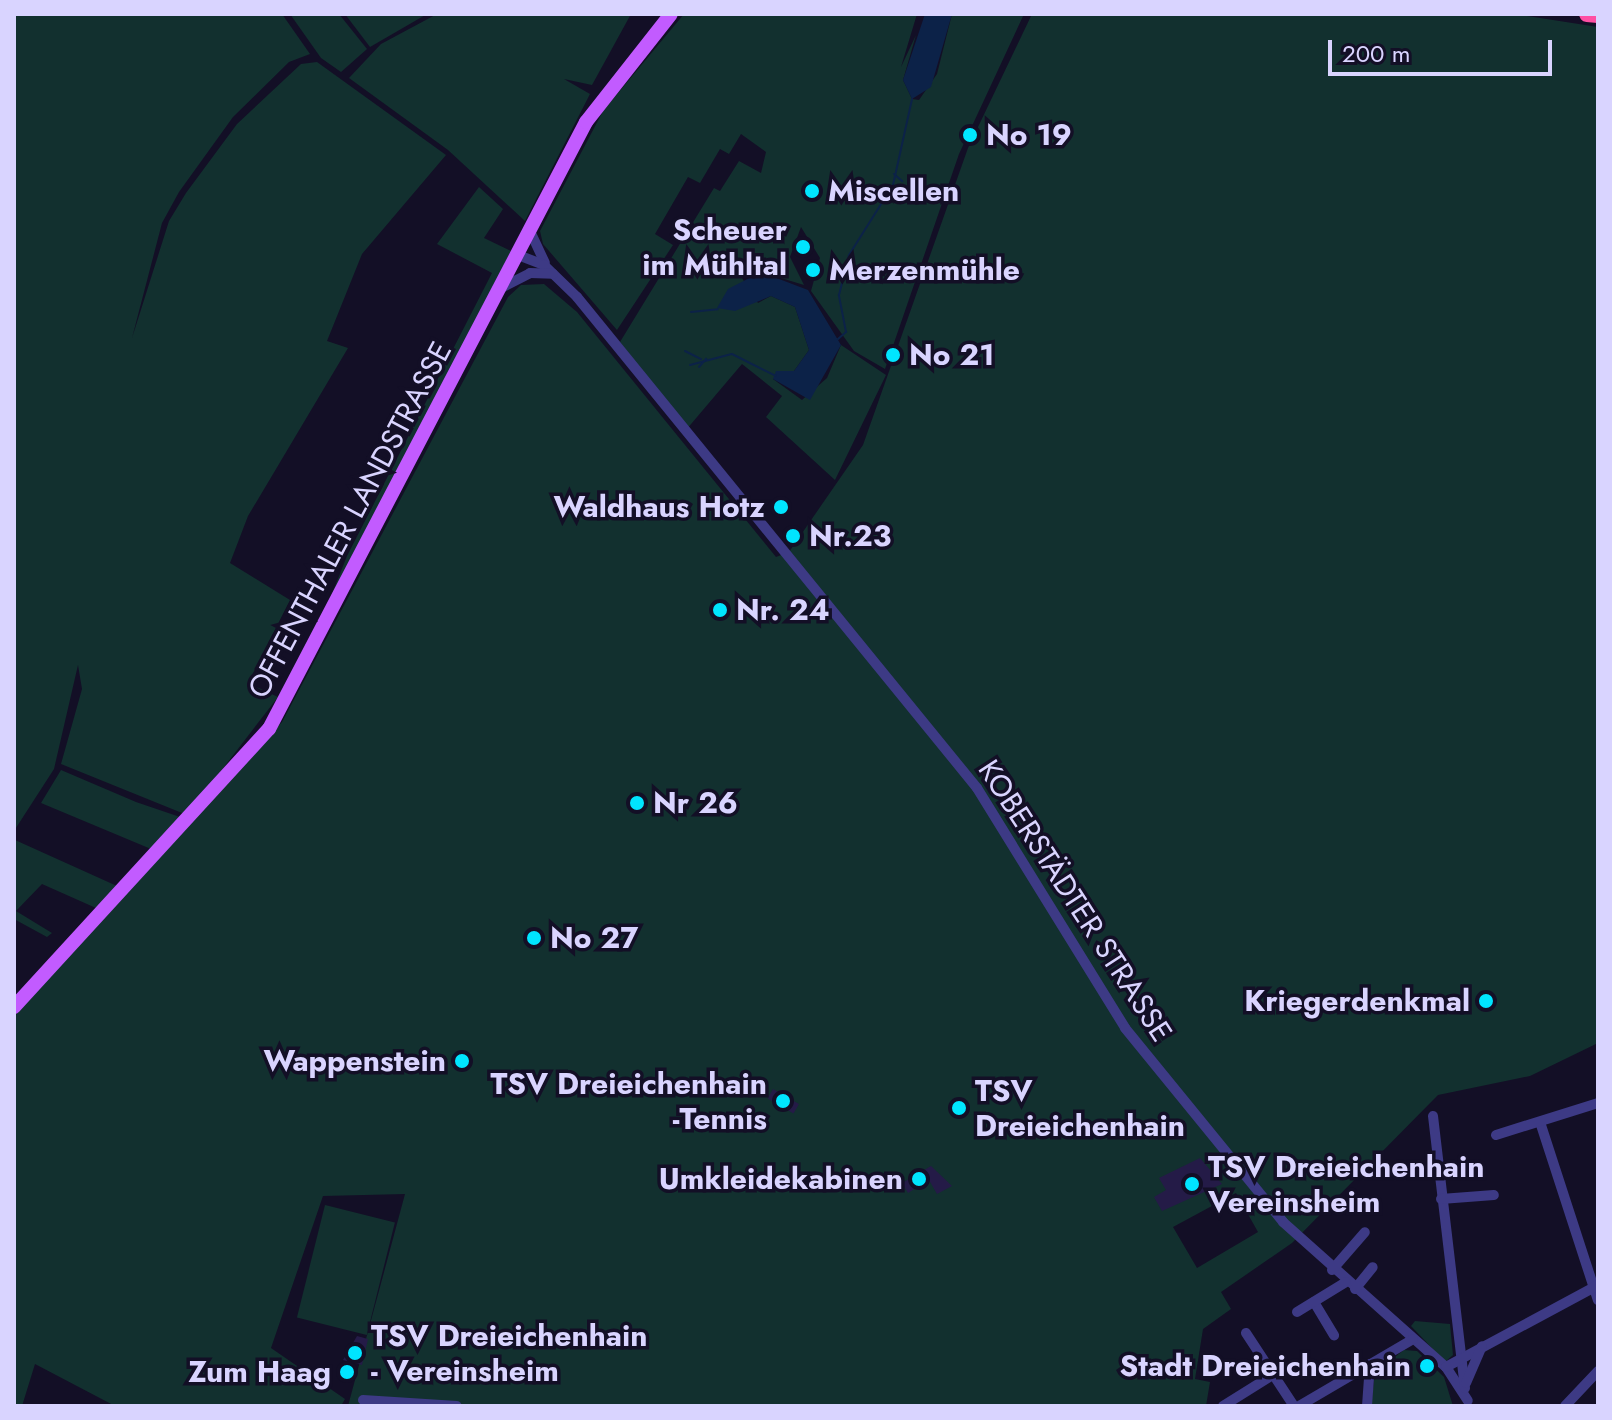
<!DOCTYPE html>
<meta charset="utf-8">
<style>
body{margin:0}
#map{position:relative;width:1612px;height:1420px;overflow:hidden;background:#130f26;font-family:Jost,sans-serif}
div>[style]{position:absolute}
[style*='--x']{left:calc(var(--x)*1px);top:calc(var(--y)*1px);width:calc(var(--w)*1px);rotate:calc(var(--a)*1deg)}
.green>*{inset:0;background:#12302f;transform-origin:0 0}
.water>*{inset:0;background:#0c2248}
.stream>*{height:2px;margin:-1px;padding:0 1px;transform-origin:1px;border-radius:1px;background:#0c2248}
.building>*{inset:0;background:#241b47;transform-origin:0 0}
.minor>*{height:10px;margin:-5px;padding:0 5px;transform-origin:5px;border-radius:5px;background:#3d3a85}
.major>*{height:14px;margin:-7px;padding:0 7px;transform-origin:7px;border-radius:7px;background:#c25bff}
.highway>*{height:16px;margin:-8px;padding:0 8px;transform-origin:8px;border-radius:8px;background:#ff4fa3}
.dots>*{width:22px;height:22px;translate:-50% -50%;box-sizing:border-box;border:4px solid #130f26;border-radius:50%}
span{translate:-50% -50%;white-space:nowrap;text-align:center;line-height:1.15;-webkit-text-stroke:7px #130f26;paint-order:stroke}
.poi-label{font-size:30px;color:#d9d4ff;font-weight:700}
.left{translate:0 -50%;text-align:left}
.right{translate:-100% -50%;text-align:right}
.street-label{font-size:30px;color:#d9d4ff}
.frame{position:absolute;inset:0;border:16px solid #d9d4ff;pointer-events:none}
.scale{position:absolute;left:1328px;top:40px;width:224px;height:36px;box-sizing:border-box;border:4px solid #d9d4ff;border-top:0;padding-left:10px;font-size:24px;line-height:28px;white-space:nowrap;color:#d9d4ff;-webkit-text-stroke:6px #130f26;paint-order:stroke}
</style>
<div id="map">
<div class="green">
<div style="clip-path:polygon(14px 14px,282px 14px,310px 54px,289px 62px,233px 117px,179px 192px,162px 223px,132px 338px,169px 221px,186px 193px,237px 124px,301px 64px,317px 62px,446px 155px,362px 254px,327px 341px,348px 348px,248px 516px,230px 563px,290px 600px,248px 683px,278px 697px,187px 815px,61px 764px,82px 689px,78px 665px,54px 769px,14px 831px)"></div>
<div style="clip-path:polygon(290px 14px,339px 14px,367px 49px,341px 72px,321px 58px)"></div>
<div style="clip-path:polygon(345px 14px,427px 14px,370px 47px)"></div>
<div style="clip-path:polygon(437px 14px,631px 14px,592px 85px,564px 79px,590px 94px,525px 221px,448px 150px,349px 78px,381px 44px)"></div>
<div style="clip-path:polygon(684px 14px,917px 14px,901px 67px,916px 35px,903px 80px,912px 99px,919px 100px,937px 74px,952px 14px,1024px 14px,959px 154px,885px 369px,854px 351px,811px 291px,820px 258px,801px 227px,790px 257px,804px 285px,761px 272px,742px 278px,758px 303px,771px 296px,795px 307px,809px 350px,794px 371px,773px 379px,802px 400px,827px 378px,841px 345px,886px 375px,835px 480px,766px 417px,782px 396px,742px 364px,686px 430px,620px 342px,714px 188px,720px 191px,739px 161px,761px 173px,766px 152px,741px 134px,729px 154px,720px 149px,700px 183px,688px 177px,655px 234px,673px 245px,617px 330px,543px 244px,540px 231px,603px 111px)"></div>
<div style="clip-path:polygon(evenodd,1032px 14px,1514px 14px,1598px 27px,1598px 1043px,1530px 1076px,1438px 1095px,1292px 1243px,1221px 1292px,1231px 1309px,1203px 1329px,1195px 1379px,1210px 1382px,1206px 1406px,348px 1406px,405px 1194px,323px 1196px,271px 1348px,345px 1399px,341px 1406px,115px 1406px,35px 1364px,22px 1406px,14px 1406px,14px 1016px,282px 722px,508px 297px,521px 285px,544px 284px,577px 312px,776px 557px,789px 552px,863px 445px,968px 148px,1032px 14px,1236px 1193px,1258px 1232px,1197px 1268px,1173px 1227px,1236px 1193px)"></div>
<div style="clip-path:polygon(479px 187px,503px 209px,484px 238px,511px 251px,318px 629px,347px 556px,492px 273px,437px 244px)"></div>
<div style="clip-path:polygon(61px 770px,136px 802px,183px 818px,151px 849px,41px 803px)"></div>
<div style="clip-path:polygon(14px 841px,15px 840px,117px 886px,96px 908px,42px 884px,16px 911px,52px 933px,47px 937px,14px 919px)"></div>
<div style="left:325px;top:1205px;width:72px;height:116px;rotate:14deg"></div>
<div style="clip-path:polygon(1415px 1321px,1450px 1324px,1453px 1355px,1445px 1362px,1411px 1326px)"></div>
<div style="clip-path:polygon(1404px 1350px,1417px 1351px,1444px 1377px,1453px 1406px,1371px 1406px,1375px 1372px)"></div>
</div>
<div class="water">
<div style="clip-path:polygon(925px 14px,952px 14px,931px 87px,912px 99px,903px 80px)"></div>
<div style="clip-path:polygon(761px 272px,808px 290px,841px 345px,810px 400px,773px 379px,776px 371px,794px 371px,809px 350px,795px 307px,771px 296px,735px 311px,717px 308px,728px 289px)"></div>
</div>
<div class="stream">
<div style="--x:894;--y:174;--w:11;--a:41"></div>
<div style="--x:691;--y:312;--w:27;--a:-6"></div>
<div style="--x:838;--y:339;--w:11;--a:-41"></div>
<div style="--x:846;--y:332;--w:38;--a:-101"></div>
<div style="--x:839;--y:295;--w:41;--a:-76"></div>
<div style="--x:849;--y:255;--w:83;--a:-57.8"></div>
<div style="--x:893;--y:185;--w:88;--a:-77.5"></div>
<div style="--x:685;--y:351;--w:18;--a:27"></div>
<div style="--x:690;--y:365;--w:43;--a:-14.7"></div>
<div style="--x:732;--y:354;--w:49;--a:26.6"></div>
<div style="--x:699;--y:367;--w:11;--a:-49"></div>
</div>
<div class="building">
<div style="left:773px;top:1089px;width:30px;height:11px;rotate:30deg"></div>
<div style="clip-path:polygon(1200px 1158px,1222px 1184px,1162px 1211px,1154px 1197px,1166px 1190px,1159px 1178px)"></div>
<div style="clip-path:polygon(931px 1166px,952px 1186px,937px 1194px,929px 1180px,908px 1193px,902px 1183px)"></div>
<div style="clip-path:polygon(357px 1336px,368px 1339px,362px 1365px,343px 1360px)"></div>
</div>
<div class="minor">
<div style="--x:530;--y:231;--w:35;--a:65"></div>
<div style="--x:518;--y:255;--w:28;--a:21"></div>
<div style="--x:544;--y:265;--w:46;--a:44.1"></div>
<div style="--x:577;--y:297;--w:633;--a:50.83"></div>
<div style="--x:977;--y:788;--w:282;--a:58.3"></div>
<div style="--x:1125;--y:1028;--w:250;--a:50.8"></div>
<div style="--x:1283;--y:1222;--w:218;--a:41.7"></div>
<div style="--x:1446;--y:1367;--w:40;--a:57.1"></div>
<div style="--x:503;--y:287;--w:30;--a:-27"></div>
<div style="--x:530;--y:273;--w:23;--a:2"></div>
<div style="--x:1433;--y:1116;--w:274;--a:83.3"></div>
<div style="--x:1541;--y:1125;--w:184;--a:72"></div>
<div style="--x:1496;--y:1135;--w:107;--a:-17.4"></div>
<div style="--x:1441;--y:1199;--w:53;--a:-4.3"></div>
<div style="--x:1332;--y:1270;--w:50;--a:-49"></div>
<div style="--x:1355;--y:1289;--w:28;--a:-51"></div>
<div style="--x:1314;--y:1302;--w:39;--a:59"></div>
<div style="--x:1297;--y:1312;--w:57;--a:-31.5"></div>
<div style="--x:1246;--y:1333;--w:87;--a:56.7"></div>
<div style="--x:1446;--y:1367;--w:173;--a:-28.3"></div>
<div style="--x:1466;--y:1383;--w:40;--a:-66.6"></div>
<div style="--x:363;--y:1400;--w:94;--a:3.7"></div>
<div style="--x:1223;--y:1406;--w:60;--a:-32.1"></div>
<div style="--x:1299;--y:1406;--w:132;--a:-30.4"></div>
<div style="--x:1367;--y:1406;--w:42;--a:-85.9"></div>
<div style="--x:1565;--y:1406;--w:48;--a:-46.7"></div>
</div>
<div class="major">
<div style="--x:14;--y:1007;--w:377;--a:-47.5"></div>
<div style="--x:269;--y:729;--w:685;--a:-62.42"></div>
<div style="--x:586;--y:122;--w:137;--a:-51.8"></div>
</div>
<div class="highway">
<div style="--x:1587;--y:14;--w:11;--a:5"></div>
</div>
<div class="dots">
<div style="left:970px;top:135px;background:#00e5ff"></div>
<div style="left:812px;top:191px;background:#00e5ff"></div>
<div style="left:803px;top:247px;background:#00e5ff"></div>
<div style="left:813px;top:270px;background:#00e5ff"></div>
<div style="left:893px;top:355px;background:#00e5ff"></div>
<div style="left:781px;top:507px;background:#00e5ff"></div>
<div style="left:793px;top:536px;background:#00e5ff"></div>
<div style="left:720px;top:610px;background:#00e5ff"></div>
<div style="left:637px;top:803px;background:#00e5ff"></div>
<div style="left:534px;top:938px;background:#00e5ff"></div>
<div style="left:1486px;top:1001px;background:#00e5ff"></div>
<div style="left:462px;top:1061px;background:#00e5ff"></div>
<div style="left:783px;top:1101px;background:#00e5ff"></div>
<div style="left:959px;top:1108px;background:#00e5ff"></div>
<div style="left:919px;top:1179px;background:#00e5ff"></div>
<div style="left:1192px;top:1184px;background:#00e5ff"></div>
<div style="left:355px;top:1353px;background:#00e5ff"></div>
<div style="left:1427px;top:1366px;background:#00e5ff"></div>
<div style="left:347px;top:1372px;background:#00e5ff"></div>
</div>
<div class="poi-label">
<span class="left" style="left:986px;top:135px">No 19</span>
<span class="left" style="left:828px;top:191px">Miscellen</span>
<span class="right" style="left:787px;top:247px">Scheuer<br>im Mühltal</span>
<span class="left" style="left:829px;top:270px">Merzenmühle</span>
<span class="left" style="left:909px;top:355px">No 21</span>
<span class="right" style="left:765px;top:507px">Waldhaus Hotz</span>
<span class="left" style="left:809px;top:536px">Nr.23</span>
<span class="left" style="left:736px;top:610px">Nr. 24</span>
<span class="left" style="left:653px;top:803px">Nr 26</span>
<span class="left" style="left:550px;top:938px">No 27</span>
<span class="right" style="left:1470px;top:1001px">Kriegerdenkmal</span>
<span class="right" style="left:446px;top:1061px">Wappenstein</span>
<span class="right" style="left:767px;top:1101px">TSV Dreieichenhain<br>-Tennis</span>
<span class="left" style="left:975px;top:1108px">TSV<br>Dreieichenhain</span>
<span class="left" style="left:1208px;top:1184px">TSV Dreieichenhain<br>Vereinsheim</span>
<span class="right" style="left:903px;top:1179px">Umkleidekabinen</span>
<span class="left" style="left:371px;top:1353px">TSV Dreieichenhain<br>- Vereinsheim</span>
<span class="right" style="left:1411px;top:1366px">Stadt Dreieichenhain</span>
<span class="right" style="left:331px;top:1372px">Zum Haag</span>
</div>
<div class="street-label">
<span style="left:350px;top:520px;rotate:-62deg">OFFENTHALER LANDSTRASSE</span>
<span style="left:1075px;top:901px;rotate:57deg">KOBERSTÄDTER STRASSE</span>
</div>
<div class="frame"></div>
<div class="scale">200 m</div>
</div>
